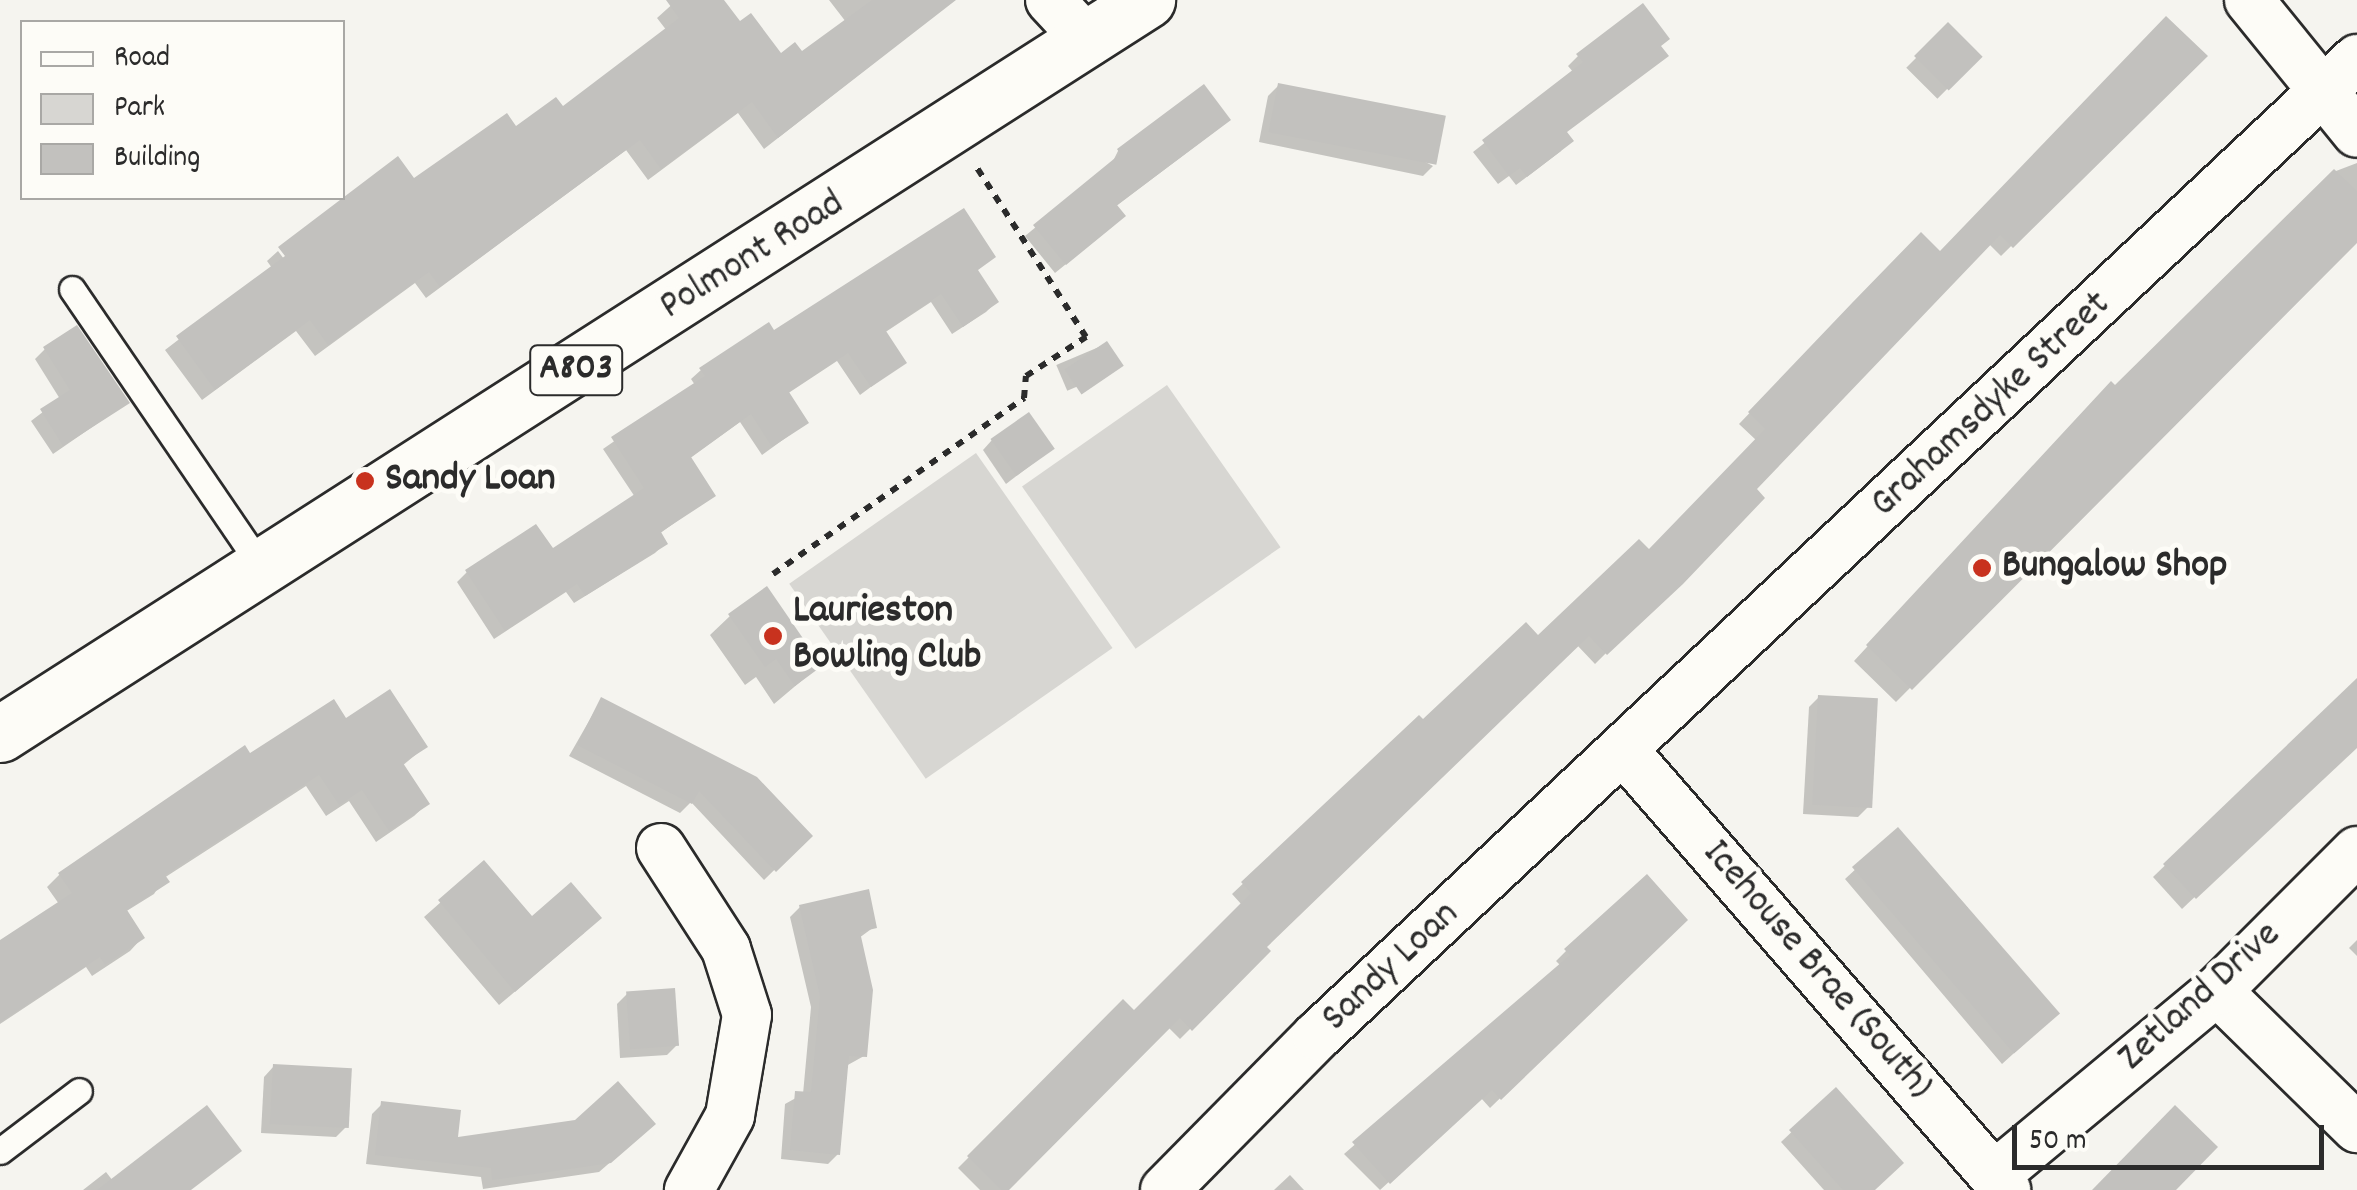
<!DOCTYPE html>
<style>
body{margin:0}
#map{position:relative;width:2357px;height:1190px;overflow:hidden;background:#f5f4ef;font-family:Dekko,sans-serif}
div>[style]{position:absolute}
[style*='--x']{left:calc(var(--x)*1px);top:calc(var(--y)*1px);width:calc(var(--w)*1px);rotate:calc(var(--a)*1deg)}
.green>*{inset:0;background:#d7d6d2;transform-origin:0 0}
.shadow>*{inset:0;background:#0003;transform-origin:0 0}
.building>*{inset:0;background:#c2c1be;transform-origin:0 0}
.path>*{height:6px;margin-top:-3px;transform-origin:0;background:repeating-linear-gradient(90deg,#2b2b2b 0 8px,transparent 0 16px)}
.roads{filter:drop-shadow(2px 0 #2b2b2b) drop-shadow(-2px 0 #2b2b2b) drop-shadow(0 2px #2b2b2b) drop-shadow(0 -2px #2b2b2b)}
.service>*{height:25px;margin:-12.5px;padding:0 12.5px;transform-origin:12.5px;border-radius:12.5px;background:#fdfcf7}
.minor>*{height:48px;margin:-24px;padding:0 24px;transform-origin:24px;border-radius:24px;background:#fdfcf7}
.primary>*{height:55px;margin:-27.5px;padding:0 27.5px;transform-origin:27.5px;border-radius:27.5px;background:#fdfcf7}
.dots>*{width:28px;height:28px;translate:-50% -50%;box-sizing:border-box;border:5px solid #fdfcf7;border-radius:50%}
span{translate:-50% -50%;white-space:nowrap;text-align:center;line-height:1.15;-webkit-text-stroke:10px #fdfcf7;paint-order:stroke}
.shield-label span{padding:2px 8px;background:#fdfcf7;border:2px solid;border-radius:8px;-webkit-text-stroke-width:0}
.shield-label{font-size:38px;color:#2b2b2b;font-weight:700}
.street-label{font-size:40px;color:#2b2b2b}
.poi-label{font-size:40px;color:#2b2b2b;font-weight:700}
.left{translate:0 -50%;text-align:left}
.legend{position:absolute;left:20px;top:20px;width:325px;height:180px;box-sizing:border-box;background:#fdfcf7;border:2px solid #a9a8a5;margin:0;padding:12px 18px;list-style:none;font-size:30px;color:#2b2b2b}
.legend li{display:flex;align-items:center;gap:20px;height:50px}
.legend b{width:50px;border:2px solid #a9a8a5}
.scale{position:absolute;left:2012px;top:1125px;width:312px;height:45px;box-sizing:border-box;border:5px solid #2b2b2b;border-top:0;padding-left:12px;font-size:30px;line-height:35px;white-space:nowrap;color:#2b2b2b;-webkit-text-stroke:8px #fdfcf7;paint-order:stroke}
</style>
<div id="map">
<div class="green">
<div style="left:1167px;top:385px;width:198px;height:177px;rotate:55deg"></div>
<div style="left:976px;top:453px;width:238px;height:228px;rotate:55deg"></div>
</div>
<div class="shadow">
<div style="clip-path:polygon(677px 0,721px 0,739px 24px,780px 56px,801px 55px,846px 22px,829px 0,954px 0,764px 149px,738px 113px,648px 180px,626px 150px,426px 298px,415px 283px,315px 356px,296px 331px,202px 400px,165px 350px,272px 268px,267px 261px,278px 251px,290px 267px,413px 181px,562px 109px,667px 31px,657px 18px)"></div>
<div style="clip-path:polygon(1643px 6px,1565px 133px,1561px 151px,1516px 185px,1509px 176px,1498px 184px,1473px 152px,1574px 73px,1568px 66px,1578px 56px)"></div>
<div style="left:1948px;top:26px;width:44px;height:59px;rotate:45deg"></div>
<div style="clip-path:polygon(2204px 56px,2001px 256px,1988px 243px,1753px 489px,1762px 498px,1595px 664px,1577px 645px,1264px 948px,1268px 951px,1180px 1039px,1168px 1027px,1005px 1190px,980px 1190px,958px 1168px,1123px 1003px,1134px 1014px,1242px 905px,1232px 894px,1419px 718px,1423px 722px,1649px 552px,1757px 441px,1739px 424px,1910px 246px,1940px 254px)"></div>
<div style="clip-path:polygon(1279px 85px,1433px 166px,1423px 176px,1259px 142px,1268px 96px)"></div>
<div style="clip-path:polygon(1218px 129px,1115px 207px,1113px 226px,1055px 273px,1025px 236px,1111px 165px,1118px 151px)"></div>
<div style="clip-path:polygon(2357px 163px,2357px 239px,1896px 702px,1854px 661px,2097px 398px,2115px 389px,2336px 171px)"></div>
<div style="clip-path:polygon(993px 257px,976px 271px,996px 302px,986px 312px,952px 334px,931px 302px,884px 333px,903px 363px,860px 395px,837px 361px,787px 394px,806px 423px,762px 455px,740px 422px,689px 459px,713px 495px,659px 534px,665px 543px,655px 553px,574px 603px,566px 592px,494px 639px,457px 582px,467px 572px,552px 552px,635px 497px,603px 449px,695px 385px,691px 379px,701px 370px,774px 333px)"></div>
<div style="left:1106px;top:344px;width:28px;height:54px;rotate:67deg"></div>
<div style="clip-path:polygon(45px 349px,127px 403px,53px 454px,31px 421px,60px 399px,35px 359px)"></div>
<div style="clip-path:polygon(992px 440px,1052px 449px,1006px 484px,983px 450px)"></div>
<div style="clip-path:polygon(730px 616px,819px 666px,774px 704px,756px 677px,745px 685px,710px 635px)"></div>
<div style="clip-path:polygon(2357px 680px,2357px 743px,2182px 909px,2153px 877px)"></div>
<div style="clip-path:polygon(1819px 697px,1868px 807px,1858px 817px,1803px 814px,1809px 707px)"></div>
<div style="clip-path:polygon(601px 700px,809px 836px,764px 880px,691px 802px,680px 813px,569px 756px)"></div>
<div style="clip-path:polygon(346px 721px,425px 747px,402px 766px,427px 804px,414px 816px,376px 842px,349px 801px,326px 816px,306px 786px,164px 878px,154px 894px,125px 912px,142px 938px,130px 951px,92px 976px,86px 967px,0 1024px,0 941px,59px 904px,47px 887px,60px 874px,249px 757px)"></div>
<div style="clip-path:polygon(1898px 830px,1968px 908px,1963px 913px,2046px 1024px,2002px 1064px,1845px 879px)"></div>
<div style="clip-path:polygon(484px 864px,531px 919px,584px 933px,499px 1005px,424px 917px)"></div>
<div style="clip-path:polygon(800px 907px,874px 927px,859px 938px,864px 1056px,846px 1066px,838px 1154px,828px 1164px,781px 1159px,785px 1104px,803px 1094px,811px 1007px,790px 917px)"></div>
<div style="clip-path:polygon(1684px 920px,1490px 1108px,1481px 1098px,1380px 1190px,1344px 1154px,1561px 966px,1556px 961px,1566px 951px)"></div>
<div style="clip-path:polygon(2357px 940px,2357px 956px,2349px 948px)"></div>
<div style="clip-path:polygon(627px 994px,677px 1045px,667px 1055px,620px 1058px,617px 1004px)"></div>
<div style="clip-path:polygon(274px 1066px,346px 1127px,336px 1137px,261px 1133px,264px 1077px)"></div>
<div style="clip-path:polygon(1835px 1091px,1873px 1190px,1824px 1190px,1781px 1142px)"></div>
<div style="clip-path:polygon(382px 1104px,455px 1140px,643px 1134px,599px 1172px,483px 1189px,481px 1177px,366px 1164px,372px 1114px)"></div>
<div style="clip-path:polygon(106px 1172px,113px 1181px,191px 1190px,83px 1190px)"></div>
<div style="clip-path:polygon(1290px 1175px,1304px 1190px,1274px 1190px)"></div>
</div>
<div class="building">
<div style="clip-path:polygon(666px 0,724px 0,740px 21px,751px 13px,781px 53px,795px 42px,802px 51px,872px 0,956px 0,778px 138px,752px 102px,661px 169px,640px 140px,440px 287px,429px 272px,328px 345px,310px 320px,215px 390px,176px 336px,285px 256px,278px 247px,398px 156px,414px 178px,507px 113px,516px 126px,556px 97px,563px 106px,679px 18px)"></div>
<div style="clip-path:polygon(1643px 3px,1670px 39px,1661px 46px,1669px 56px,1567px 132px,1574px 141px,1527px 177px,1520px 168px,1509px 176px,1482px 140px,1583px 62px,1576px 54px)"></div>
<div style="clip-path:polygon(2166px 16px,2208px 56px,2013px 248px,2000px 235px,1757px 489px,1765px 498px,1683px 584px,1607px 655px,1589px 636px,1267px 947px,1271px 951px,1192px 1031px,1180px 1018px,1009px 1190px,1001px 1190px,967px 1156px,1123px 999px,1134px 1010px,1251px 893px,1241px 882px,1419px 715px,1423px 719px,1526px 622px,1538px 635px,1639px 539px,1649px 549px,1765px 429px,1748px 412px,1852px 303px,1921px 232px,1940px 251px)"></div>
<div style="left:1948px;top:22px;width:49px;height:48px;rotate:45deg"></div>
<div style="left:1278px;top:83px;width:171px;height:50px;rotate:11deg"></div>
<div style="clip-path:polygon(1204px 84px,1231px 120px,1117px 205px,1126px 216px,1066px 265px,1033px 225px,1120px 154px,1117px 149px)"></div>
<div style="clip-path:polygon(2334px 169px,2357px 191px,2357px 243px,1912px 690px,1866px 645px,2111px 381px,2115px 385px)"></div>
<div style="clip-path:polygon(964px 208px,996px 257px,978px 270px,999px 302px,963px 327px,941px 294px,886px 331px,907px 363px,871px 387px,848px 353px,789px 392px,809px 423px,772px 447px,751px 414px,691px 457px,716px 496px,661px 532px,668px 544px,585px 596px,577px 584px,505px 631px,465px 570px,536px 524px,553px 548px,644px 488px,611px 437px,705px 376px,699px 368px,769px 322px,774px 330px)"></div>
<div style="clip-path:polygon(77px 325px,130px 403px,63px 446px,40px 409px,70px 390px,43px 347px)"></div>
<div style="left:1107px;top:341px;width:30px;height:51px;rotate:56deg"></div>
<div style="left:1029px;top:412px;width:45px;height:47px;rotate:55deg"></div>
<div style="clip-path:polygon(767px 586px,822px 666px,795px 686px,776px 659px,765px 667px,728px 614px)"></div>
<div style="clip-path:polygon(2357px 678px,2357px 748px,2196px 899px,2163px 864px)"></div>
<div style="clip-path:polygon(390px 689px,428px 747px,403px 763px,430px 804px,389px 831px,362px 790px,339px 805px,319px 775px,165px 875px,170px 882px,127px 910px,145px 938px,105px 965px,100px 957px,0 1022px,0 940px,72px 893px,58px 873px,245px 745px,250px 753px,334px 699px,346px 718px)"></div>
<div style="left:1818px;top:695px;width:60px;height:110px;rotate:3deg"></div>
<div style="clip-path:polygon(601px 697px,757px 777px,813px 836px,776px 872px,699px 791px,692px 804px,577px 745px)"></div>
<div style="left:1898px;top:827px;width:247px;height:61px;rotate:49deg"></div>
<div style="clip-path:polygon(484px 860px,532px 916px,571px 882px,602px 918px,515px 992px,438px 900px)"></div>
<div style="clip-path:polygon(1647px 874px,1688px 920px,1501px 1100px,1492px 1090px,1390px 1184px,1352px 1142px,1570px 955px,1564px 949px)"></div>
<div style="clip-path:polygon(869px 889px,877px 928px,860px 932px,873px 990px,867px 1057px,849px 1056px,840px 1155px,790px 1150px,795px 1091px,811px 1092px,820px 996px,799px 905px)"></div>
<div style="left:675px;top:988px;width:58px;height:49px;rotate:86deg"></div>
<div style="left:273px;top:1064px;width:79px;height:60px;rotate:3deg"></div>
<div style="clip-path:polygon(618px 1081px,656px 1124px,611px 1163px,492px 1180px,491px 1168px,375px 1155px,381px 1101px,461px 1110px,458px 1137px,575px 1120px)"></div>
<div style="clip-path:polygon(1836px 1087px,1904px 1163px,1875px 1190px,1843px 1190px,1789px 1130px)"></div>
<div style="clip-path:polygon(207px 1105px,242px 1151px,191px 1190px,97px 1190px)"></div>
<div style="clip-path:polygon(2175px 1105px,2218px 1147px,2176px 1190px,2092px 1190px)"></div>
</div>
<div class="path">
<div style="--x:773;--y:574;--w:307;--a:-35"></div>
<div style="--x:1024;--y:398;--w:22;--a:-85"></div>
<div style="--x:1026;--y:376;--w:72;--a:-33"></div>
<div style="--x:1086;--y:337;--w:205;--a:-122.8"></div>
</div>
<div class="roads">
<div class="service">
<div style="--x:72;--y:289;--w:339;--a:55.7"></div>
<div style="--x:0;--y:1151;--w:99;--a:-37.2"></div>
</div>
<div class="minor">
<div style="--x:1050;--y:0;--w:57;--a:47.1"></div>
<div style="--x:2249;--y:0;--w:171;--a:50.9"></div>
<div style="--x:1625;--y:752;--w:581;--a:48.98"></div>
<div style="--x:661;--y:848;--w:120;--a:57.2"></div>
<div style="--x:726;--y:949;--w:69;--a:72.3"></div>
<div style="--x:747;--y:1015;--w:102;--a:99.6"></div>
<div style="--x:730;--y:1116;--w:85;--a:119"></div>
<div style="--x:2217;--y:991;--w:196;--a:44.4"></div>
<div style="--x:1994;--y:1176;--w:290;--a:-39.7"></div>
<div style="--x:2217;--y:991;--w:198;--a:-45"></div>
<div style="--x:1165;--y:1190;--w:216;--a:-45.4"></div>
<div style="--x:1317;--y:1036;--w:1427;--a:-43.21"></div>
</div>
<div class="primary">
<div style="--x:0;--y:734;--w:1362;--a:-32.62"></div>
</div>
</div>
<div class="dots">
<div style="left:365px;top:481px;background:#c8321e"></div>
<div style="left:1982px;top:568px;background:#c8321e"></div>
<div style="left:773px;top:636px;background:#c8321e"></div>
</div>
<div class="shield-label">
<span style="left:576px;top:370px">A803</span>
</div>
<div class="street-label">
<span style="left:753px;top:257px;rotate:-32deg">Polmont Road</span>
<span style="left:1992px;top:406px;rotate:-43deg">Grahamsdyke Street</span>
<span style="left:1392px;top:968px;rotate:-43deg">Sandy Loan</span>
<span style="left:1816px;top:971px;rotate:49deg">Icehouse Brae (South)</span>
<span style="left:2201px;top:998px;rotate:-42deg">Zetland Drive</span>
</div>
<div class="poi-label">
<span class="left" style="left:385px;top:481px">Sandy Loan</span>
<span class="left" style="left:2002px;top:568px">Bungalow Shop</span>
<span class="left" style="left:793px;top:636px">Laurieston<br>Bowling Club</span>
</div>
<ul class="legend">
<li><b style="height:12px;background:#fdfcf7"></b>Road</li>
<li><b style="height:28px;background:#d7d6d2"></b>Park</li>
<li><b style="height:28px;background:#c2c1be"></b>Building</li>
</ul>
<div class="scale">50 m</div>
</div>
